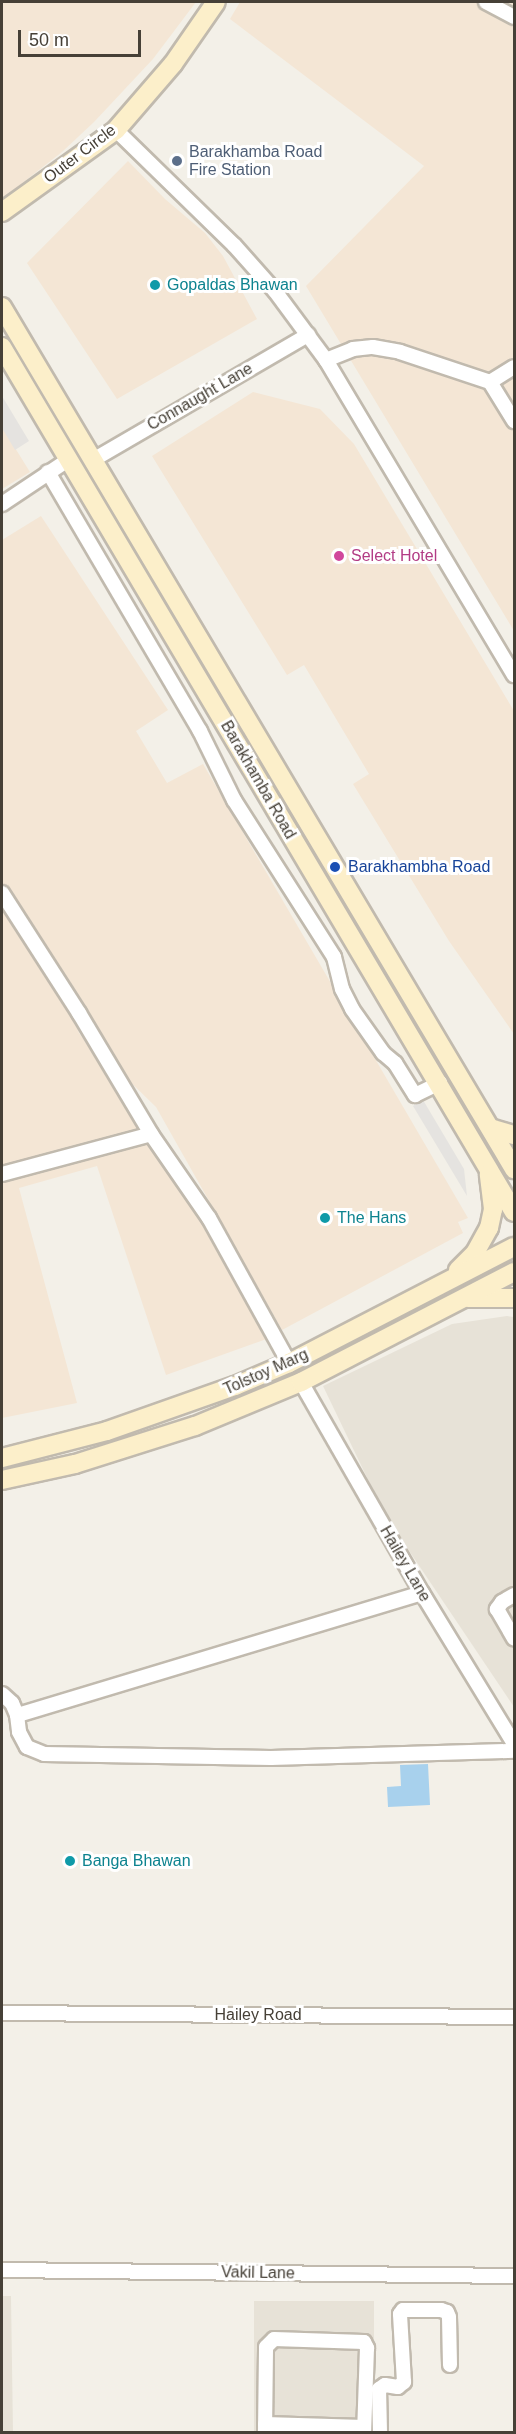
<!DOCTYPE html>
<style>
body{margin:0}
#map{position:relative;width:516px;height:2434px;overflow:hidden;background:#f3f0e8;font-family:Helvetica,sans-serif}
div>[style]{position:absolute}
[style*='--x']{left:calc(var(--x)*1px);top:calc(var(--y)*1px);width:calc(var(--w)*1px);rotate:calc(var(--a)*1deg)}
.residential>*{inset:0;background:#e7e2d7;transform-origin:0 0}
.commercial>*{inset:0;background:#f4e6d5}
.parking>*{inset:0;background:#e5e3e0}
.water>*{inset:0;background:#a8d1ed}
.roads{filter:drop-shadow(2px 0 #c1baae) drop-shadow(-2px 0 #c1baae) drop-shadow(0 2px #c1baae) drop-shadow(0 -2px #c1baae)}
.street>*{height:14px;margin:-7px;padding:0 7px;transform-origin:7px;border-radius:7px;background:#fff}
.secondary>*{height:18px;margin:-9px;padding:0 9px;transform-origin:9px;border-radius:9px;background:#fcefca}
.dots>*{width:16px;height:16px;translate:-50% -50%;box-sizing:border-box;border:3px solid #fff;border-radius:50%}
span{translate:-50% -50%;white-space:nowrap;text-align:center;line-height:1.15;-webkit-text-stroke:6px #fff;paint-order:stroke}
.service-label{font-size:16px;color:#4e5e75}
.left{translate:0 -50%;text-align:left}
.street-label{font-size:16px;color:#464037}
.culture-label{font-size:16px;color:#0d838f}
.hotel-label{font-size:16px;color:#b23c85}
.transit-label{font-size:16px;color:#164399}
.frame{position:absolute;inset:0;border:3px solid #464037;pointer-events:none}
.scale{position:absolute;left:18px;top:30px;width:123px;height:27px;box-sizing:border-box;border:3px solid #464037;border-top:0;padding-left:8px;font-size:18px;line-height:21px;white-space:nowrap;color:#464037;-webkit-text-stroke:4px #fff;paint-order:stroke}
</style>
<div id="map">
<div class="residential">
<div style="clip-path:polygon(507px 1316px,514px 1317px,514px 1707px,385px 1515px,323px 1386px,452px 1324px)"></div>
<div style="clip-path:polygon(11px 2296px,13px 2432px,2px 2432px,2px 2296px)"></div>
<div style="left:254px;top:2301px;width:120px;height:131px"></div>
</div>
<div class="commercial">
<div style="clip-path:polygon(2px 2px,196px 2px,153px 59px,94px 122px,62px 152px,2px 199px)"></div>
<div style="clip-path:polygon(240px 2px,514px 2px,514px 631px,306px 286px,424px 166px,230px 19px)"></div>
<div style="clip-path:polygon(128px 161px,165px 199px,205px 233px,223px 256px,257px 319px,117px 399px,27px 263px)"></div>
<div style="clip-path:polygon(253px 392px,320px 409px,354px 444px,514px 711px,514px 1034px,449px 941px,353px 784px,369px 774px,304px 665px,287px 675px,152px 456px)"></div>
<div style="clip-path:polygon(2px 427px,30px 472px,2px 489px)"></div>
<div style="clip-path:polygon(41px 516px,168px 710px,136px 731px,167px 783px,203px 764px,468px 1218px,458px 1222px,463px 1233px,282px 1330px,156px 1107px,77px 1030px,155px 1144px,272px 1337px,166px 1375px,97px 1166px,19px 1188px,77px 1403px,2px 1418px,2px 540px)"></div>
</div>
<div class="parking">
<div style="clip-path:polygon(2px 396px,29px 441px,15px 450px,2px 428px)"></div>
<div style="clip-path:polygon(423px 1100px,464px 1169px,467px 1196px,413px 1106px)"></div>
</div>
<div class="water">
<div style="clip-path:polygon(428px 1764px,430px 1805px,388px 1807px,387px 1787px,401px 1786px,400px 1765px)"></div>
</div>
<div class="roads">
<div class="street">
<div style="--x:486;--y:2;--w:32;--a:28"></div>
<div style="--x:116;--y:130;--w:165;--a:44.3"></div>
<div style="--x:234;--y:245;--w:62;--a:48.3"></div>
<div style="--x:275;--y:291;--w:86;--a:53.5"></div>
<div style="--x:326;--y:360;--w:367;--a:59.2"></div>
<div style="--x:326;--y:360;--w:29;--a:-22"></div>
<div style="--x:353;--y:349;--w:20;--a:-6"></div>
<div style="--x:373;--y:347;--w:27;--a:10"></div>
<div style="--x:400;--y:352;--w:95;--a:18.4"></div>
<div style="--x:490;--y:382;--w:28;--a:-32"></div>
<div style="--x:490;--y:382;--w:46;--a:58.4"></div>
<div style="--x:93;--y:460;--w:249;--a:-30.2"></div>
<div style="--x:48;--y:472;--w:300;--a:59.6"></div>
<div style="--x:200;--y:731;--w:77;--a:63.8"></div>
<div style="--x:234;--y:800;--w:186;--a:57.5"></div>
<div style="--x:334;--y:957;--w:33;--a:76"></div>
<div style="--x:342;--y:989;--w:22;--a:63"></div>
<div style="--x:352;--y:1009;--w:54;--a:54.8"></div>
<div style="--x:383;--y:1053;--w:16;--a:40"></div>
<div style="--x:395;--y:1063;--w:38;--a:58"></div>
<div style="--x:415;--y:1095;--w:28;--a:-26"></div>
<div style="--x:2;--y:504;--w:79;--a:-33.7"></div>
<div style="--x:2;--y:893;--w:143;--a:57.3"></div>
<div style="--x:79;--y:1013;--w:141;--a:59.2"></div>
<div style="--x:151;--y:1134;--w:102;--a:55.4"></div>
<div style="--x:209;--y:1218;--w:166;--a:61.1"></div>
<div style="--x:2;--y:1174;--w:154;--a:-15"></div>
<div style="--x:301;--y:1382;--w:243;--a:60.2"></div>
<div style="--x:422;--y:1593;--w:177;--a:58.6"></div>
<div style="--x:422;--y:1593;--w:423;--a:163.2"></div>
<div style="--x:17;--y:1715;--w:17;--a:83"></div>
<div style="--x:19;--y:1732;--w:17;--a:62"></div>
<div style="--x:27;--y:1747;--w:18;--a:22"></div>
<div style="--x:44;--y:1754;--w:227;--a:1"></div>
<div style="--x:271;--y:1758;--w:243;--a:-1.7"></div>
<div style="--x:514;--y:1595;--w:14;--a:150"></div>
<div style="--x:502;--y:1602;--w:9;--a:126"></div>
<div style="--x:497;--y:1609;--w:34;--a:60"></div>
<div style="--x:2;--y:1694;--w:13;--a:42"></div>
<div style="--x:12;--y:1703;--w:13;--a:67"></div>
<div style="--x:2;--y:2013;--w:512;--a:0.45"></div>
<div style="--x:2;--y:2270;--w:512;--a:0.67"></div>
<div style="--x:265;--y:2424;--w:99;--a:1.7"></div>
<div style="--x:265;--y:2432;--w:85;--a:-89.3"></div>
<div style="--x:266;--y:2347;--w:11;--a:-45"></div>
<div style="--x:274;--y:2339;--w:90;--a:1.9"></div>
<div style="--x:364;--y:2342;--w:7;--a:63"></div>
<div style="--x:367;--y:2348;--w:84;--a:92"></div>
<div style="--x:380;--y:2432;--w:43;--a:-91.3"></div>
<div style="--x:379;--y:2389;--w:7;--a:-34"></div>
<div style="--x:385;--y:2385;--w:13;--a:9"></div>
<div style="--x:398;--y:2387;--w:8;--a:-40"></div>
<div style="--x:404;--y:2382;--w:68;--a:-93.4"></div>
<div style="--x:400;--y:2314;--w:5;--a:-53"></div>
<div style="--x:403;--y:2310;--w:38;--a:0"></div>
<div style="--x:441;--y:2310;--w:6;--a:18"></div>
<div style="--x:447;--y:2312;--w:5;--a:68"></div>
<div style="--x:449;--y:2317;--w:48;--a:88.8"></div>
</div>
<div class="secondary">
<div style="--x:2;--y:212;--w:140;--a:-35.7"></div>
<div style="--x:116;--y:130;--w:87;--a:-49.2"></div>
<div style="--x:173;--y:64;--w:75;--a:-55.3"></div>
<div style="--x:2;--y:307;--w:1003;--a:59.29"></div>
<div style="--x:2;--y:347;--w:1005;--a:59.38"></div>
<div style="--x:493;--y:1129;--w:22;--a:16"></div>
<div style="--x:458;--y:1270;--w:24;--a:-45"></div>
<div style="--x:475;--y:1253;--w:29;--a:-61"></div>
<div style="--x:489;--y:1228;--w:19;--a:-78"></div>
<div style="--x:493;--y:1209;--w:35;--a:-97"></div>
<div style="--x:468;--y:1298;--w:46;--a:0"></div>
<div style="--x:2;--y:1458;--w:108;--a:-14.4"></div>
<div style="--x:107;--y:1431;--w:136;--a:-19.4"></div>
<div style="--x:235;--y:1386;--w:59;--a:-23.1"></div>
<div style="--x:289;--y:1363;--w:253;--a:-27.3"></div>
<div style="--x:2;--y:1480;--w:75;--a:-12.4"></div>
<div style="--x:75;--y:1464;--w:126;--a:-17.6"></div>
<div style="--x:195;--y:1426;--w:115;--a:-22.5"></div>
<div style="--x:301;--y:1382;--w:240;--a:-27.3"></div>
</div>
</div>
<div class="dots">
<div style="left:177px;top:161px;background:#5c6f8a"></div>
<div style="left:155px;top:285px;background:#0f9aa8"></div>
<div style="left:339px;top:556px;background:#d1479c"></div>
<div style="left:335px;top:867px;background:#1a4fb4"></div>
<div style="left:325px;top:1218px;background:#0f9aa8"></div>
<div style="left:70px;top:1861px;background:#0f9aa8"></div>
</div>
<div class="service-label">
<span class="left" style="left:189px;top:161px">Barakhamba Road<br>Fire Station</span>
</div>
<div class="street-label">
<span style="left:80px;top:154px;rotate:-37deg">Outer Circle</span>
<span style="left:200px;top:397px;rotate:-30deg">Connaught Lane</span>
<span style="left:258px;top:780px;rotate:60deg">Barakhamba Road</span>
<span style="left:266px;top:1372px;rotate:-24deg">Tolstoy Marg</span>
<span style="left:405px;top:1564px;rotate:60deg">Hailey Lane</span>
<span style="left:258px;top:2015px">Hailey Road</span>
<span style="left:258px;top:2273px;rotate:1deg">Vakil Lane</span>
</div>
<div class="culture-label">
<span class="left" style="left:167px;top:285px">Gopaldas Bhawan</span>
<span class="left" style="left:337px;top:1218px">The Hans</span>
<span class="left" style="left:82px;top:1861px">Banga Bhawan</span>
</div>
<div class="hotel-label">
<span class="left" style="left:351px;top:556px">Select Hotel</span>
</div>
<div class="transit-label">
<span class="left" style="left:348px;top:867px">Barakhambha Road</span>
</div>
<div class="frame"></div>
<div class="scale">50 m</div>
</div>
